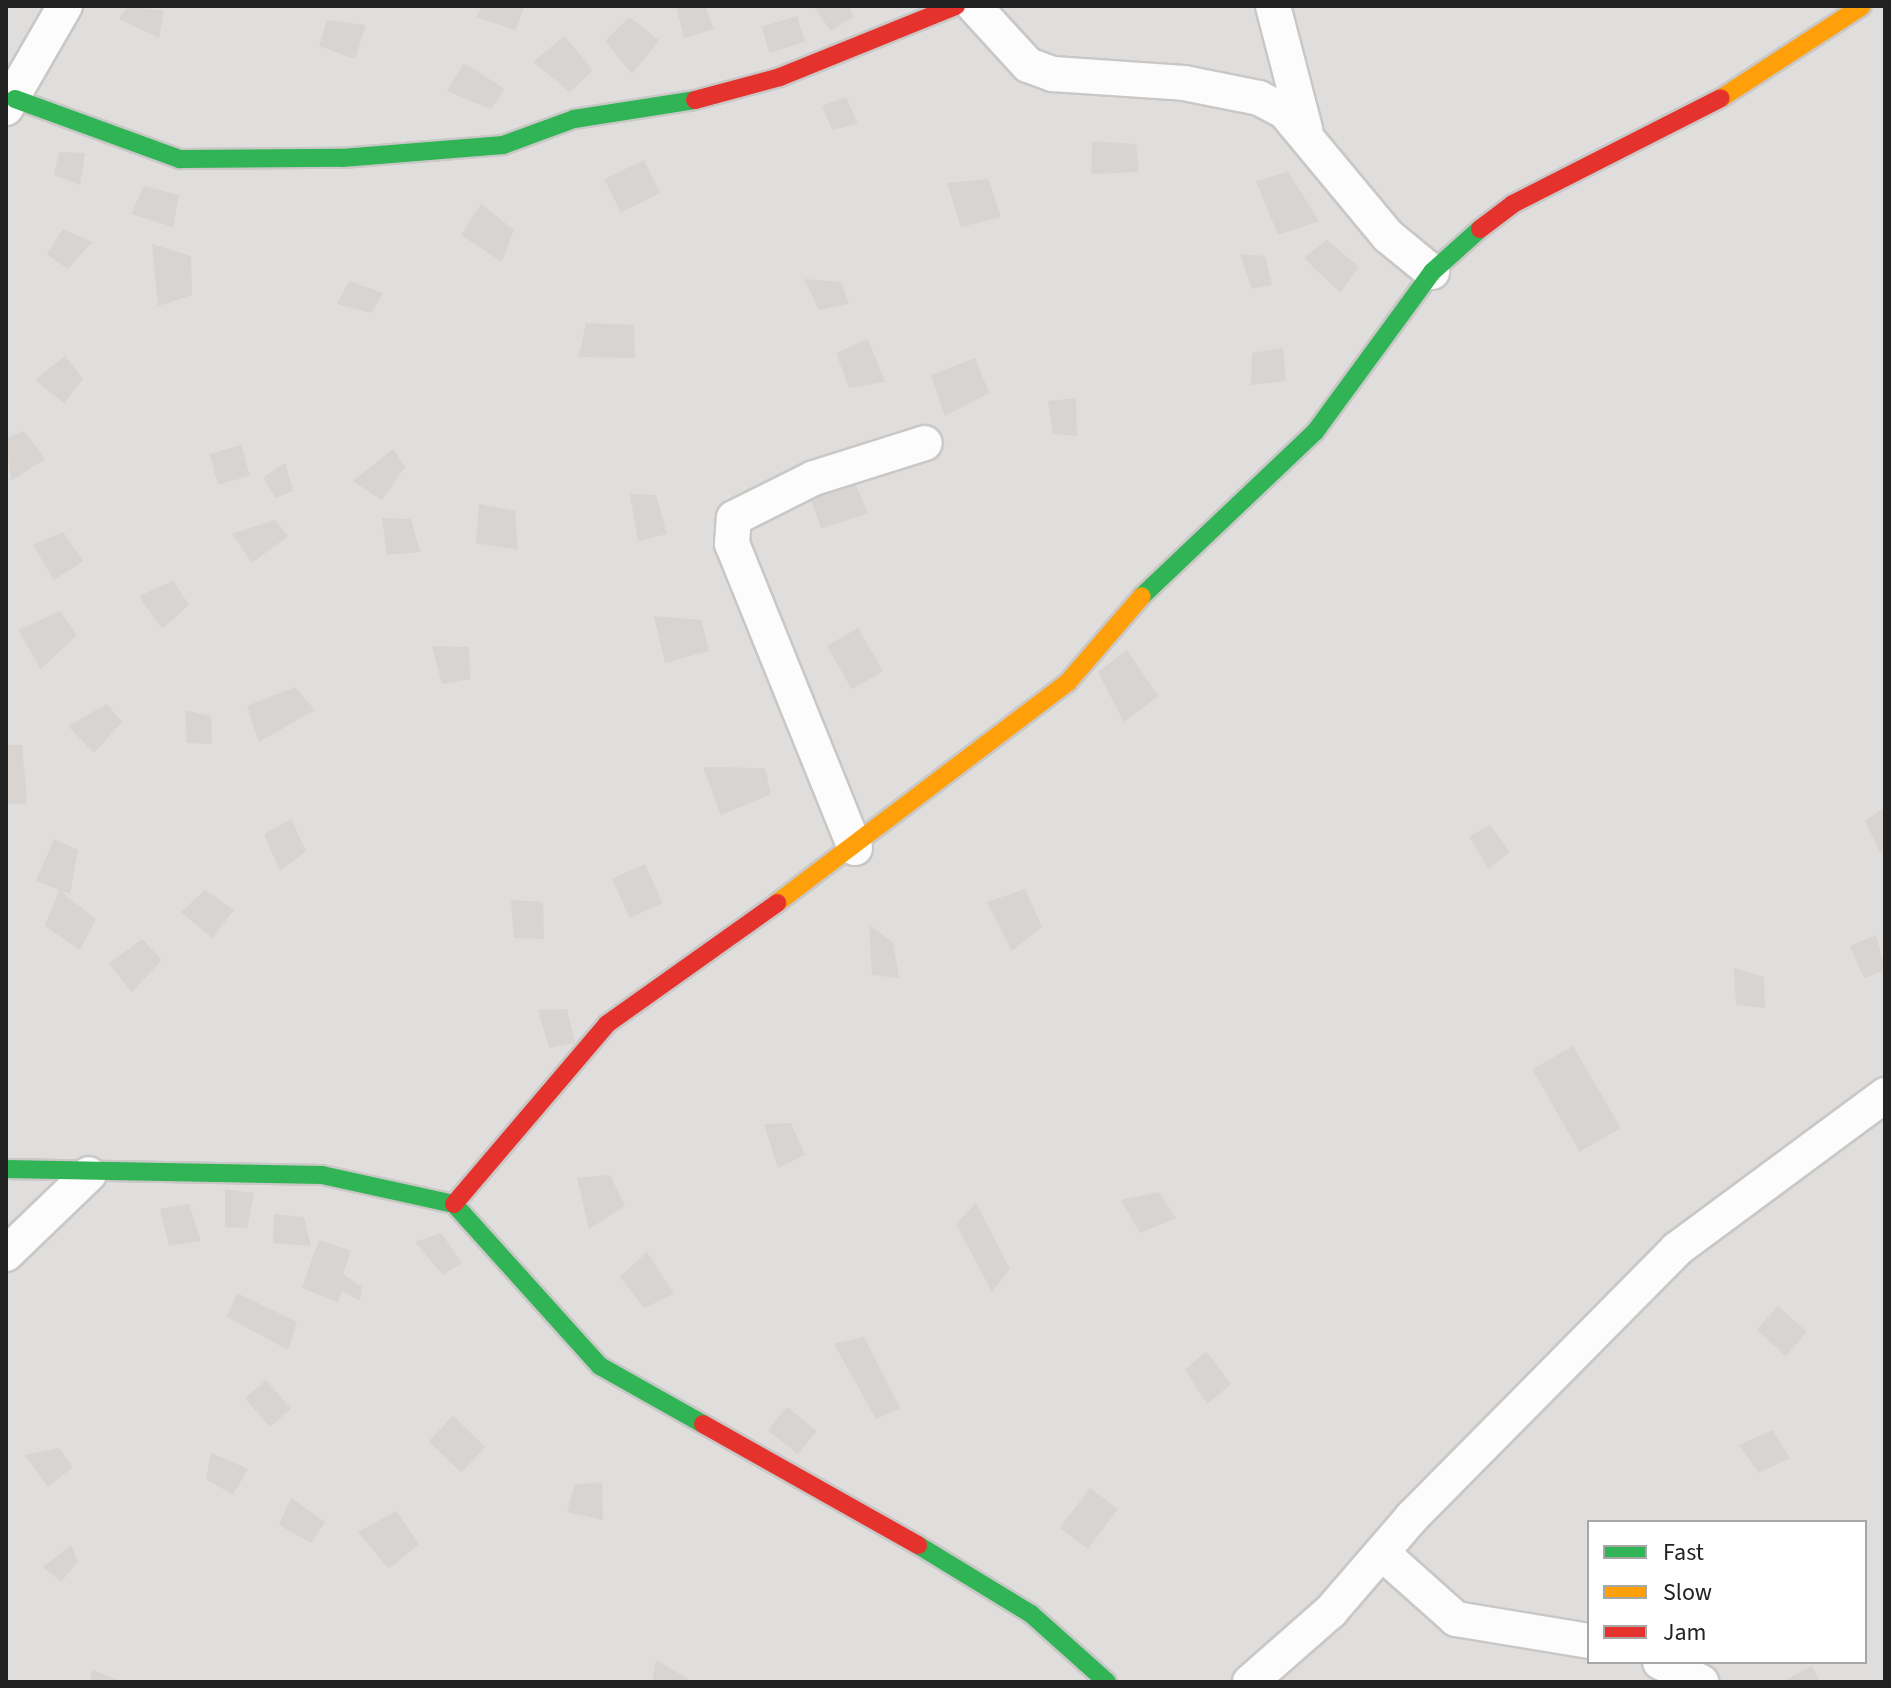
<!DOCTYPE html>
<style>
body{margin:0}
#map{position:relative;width:1891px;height:1688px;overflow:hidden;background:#f0eeeb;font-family:"Source Sans 3",sans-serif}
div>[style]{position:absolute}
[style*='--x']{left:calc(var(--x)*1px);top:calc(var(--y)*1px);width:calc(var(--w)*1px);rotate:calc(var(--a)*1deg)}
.residential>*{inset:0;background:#dfdedc}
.building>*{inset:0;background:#d7d4d2;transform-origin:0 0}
.roads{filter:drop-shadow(2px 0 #c9c8c7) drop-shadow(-2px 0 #c9c8c7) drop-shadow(0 2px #c9c8c7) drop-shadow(0 -2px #c9c8c7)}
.street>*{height:34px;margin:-17px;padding:0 17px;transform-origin:17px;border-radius:17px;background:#fdfcfc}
.fast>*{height:18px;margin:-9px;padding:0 9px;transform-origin:9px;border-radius:9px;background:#30b455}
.slow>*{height:18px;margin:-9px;padding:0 9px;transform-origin:9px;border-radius:9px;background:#ff9f0a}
.jam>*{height:18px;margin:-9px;padding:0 9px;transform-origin:9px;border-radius:9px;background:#e5322d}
span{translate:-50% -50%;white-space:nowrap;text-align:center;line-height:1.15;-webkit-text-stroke:6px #fff;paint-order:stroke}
.frame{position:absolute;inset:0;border:8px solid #222;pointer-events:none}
.legend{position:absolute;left:1587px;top:1520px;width:280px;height:144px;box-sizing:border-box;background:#fff;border:2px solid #a7a7a7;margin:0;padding:10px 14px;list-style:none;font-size:24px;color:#222}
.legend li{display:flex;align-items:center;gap:16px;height:40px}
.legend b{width:40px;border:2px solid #a7a7a7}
</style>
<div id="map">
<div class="residential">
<div style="clip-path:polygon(evenodd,6px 6px,1885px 6px,1885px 1682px,6px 1682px,6px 6px,1589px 1522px,1865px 1522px,1865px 1662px,1589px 1662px,1589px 1522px)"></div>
</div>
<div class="building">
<div style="clip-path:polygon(128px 6px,164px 11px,159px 38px,119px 19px)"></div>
<div style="clip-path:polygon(483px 6px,520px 6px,524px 8px,515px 30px,476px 17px)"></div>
<div style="clip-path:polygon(676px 6px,705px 6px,714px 29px,684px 38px)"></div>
<div style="clip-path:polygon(813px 6px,849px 6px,853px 17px,831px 31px)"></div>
<div style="left:797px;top:16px;width:27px;height:37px;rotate:73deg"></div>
<div style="clip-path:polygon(629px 17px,659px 40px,632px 74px,605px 41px)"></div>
<div style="clip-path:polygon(327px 20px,366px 25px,355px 59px,319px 46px)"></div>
<div style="clip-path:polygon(564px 36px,593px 70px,570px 92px,533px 62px)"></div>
<div style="clip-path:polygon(464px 63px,505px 89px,491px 109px,447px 91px)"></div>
<div style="clip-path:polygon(846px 97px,858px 124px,832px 130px,822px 106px)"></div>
<div style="clip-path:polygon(1092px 141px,1136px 144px,1139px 172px,1091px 174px)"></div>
<div style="clip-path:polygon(59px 152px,85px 153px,80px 185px,54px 175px)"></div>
<div style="left:644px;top:160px;width:37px;height:44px;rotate:64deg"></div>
<div style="clip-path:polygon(1288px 172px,1319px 221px,1278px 235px,1256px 181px)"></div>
<div style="clip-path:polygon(988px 179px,1001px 217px,961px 227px,947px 183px)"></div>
<div style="clip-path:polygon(144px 186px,179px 195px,173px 227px,131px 214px)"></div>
<div style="clip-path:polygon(481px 204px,514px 230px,502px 262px,461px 235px)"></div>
<div style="clip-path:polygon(63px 229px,92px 242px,68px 269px,47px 254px)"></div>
<div style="clip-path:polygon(1327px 240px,1359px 267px,1340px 293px,1304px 258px)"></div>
<div style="clip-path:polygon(152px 244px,191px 256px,192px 295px,158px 306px)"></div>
<div style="clip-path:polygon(1240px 254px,1265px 256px,1272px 285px,1252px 289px)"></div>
<div style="clip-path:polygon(804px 279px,841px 282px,849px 304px,819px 310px)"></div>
<div style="clip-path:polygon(349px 281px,383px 293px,371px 313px,337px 304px)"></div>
<div style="clip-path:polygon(586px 323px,634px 325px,635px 358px,579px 357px)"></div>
<div style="clip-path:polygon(868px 339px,885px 382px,849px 388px,836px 353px)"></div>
<div style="clip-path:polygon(1283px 348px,1286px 381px,1251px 385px,1252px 353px)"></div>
<div style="clip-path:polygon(65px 356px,83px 379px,64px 403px,35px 380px)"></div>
<div style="clip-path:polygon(975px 358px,989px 393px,945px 416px,931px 375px)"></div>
<div style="clip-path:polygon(1076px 398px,1077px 436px,1053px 434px,1048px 401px)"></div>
<div style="clip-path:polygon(24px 431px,45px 459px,11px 481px,6px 438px)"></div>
<div style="left:241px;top:445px;width:32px;height:33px;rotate:74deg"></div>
<div style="clip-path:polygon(393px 449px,405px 467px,382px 500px,353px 481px)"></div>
<div style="clip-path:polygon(285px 463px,293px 491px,276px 498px,263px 478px)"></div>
<div style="clip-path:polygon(853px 478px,868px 514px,821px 528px,808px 490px)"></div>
<div style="clip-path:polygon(630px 494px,656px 495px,667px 534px,638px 541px)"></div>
<div style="clip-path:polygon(479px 504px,515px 511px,518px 550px,476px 543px)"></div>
<div style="clip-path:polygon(382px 518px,411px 519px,420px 552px,387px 555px)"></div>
<div style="clip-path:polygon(275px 520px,288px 536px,252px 563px,232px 534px)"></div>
<div style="clip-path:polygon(63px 532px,83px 561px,54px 580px,33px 545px)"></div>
<div style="clip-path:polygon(173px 581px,189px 605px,162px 629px,139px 596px)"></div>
<div style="clip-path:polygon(60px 611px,77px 635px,41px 669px,18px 630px)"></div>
<div style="clip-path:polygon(654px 616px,701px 620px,709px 651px,665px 663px)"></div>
<div style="left:858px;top:628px;width:50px;height:36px;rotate:60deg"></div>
<div style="clip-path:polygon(432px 646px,469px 647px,470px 679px,442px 684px)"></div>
<div style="clip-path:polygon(1127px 650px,1158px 696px,1124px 722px,1098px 672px)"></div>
<div style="clip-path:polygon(295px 687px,315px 710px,259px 742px,247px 706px)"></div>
<div style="clip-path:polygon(107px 704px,122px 722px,94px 753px,68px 726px)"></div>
<div style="clip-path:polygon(185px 710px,211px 716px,212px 744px,187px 743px)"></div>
<div style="clip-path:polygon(6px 745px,22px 745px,27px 804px,6px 804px)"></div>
<div style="clip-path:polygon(703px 767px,765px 768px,771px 794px,721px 815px)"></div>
<div style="clip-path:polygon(1885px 807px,1885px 850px,1880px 852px,1865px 821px)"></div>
<div style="clip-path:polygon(291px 819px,306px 851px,280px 871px,264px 834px)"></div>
<div style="clip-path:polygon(1490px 825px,1510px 852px,1489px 869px,1469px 837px)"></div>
<div style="clip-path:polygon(54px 839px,78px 850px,70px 894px,36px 881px)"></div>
<div style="left:645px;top:864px;width:43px;height:36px;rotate:66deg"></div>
<div style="clip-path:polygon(1025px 889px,1042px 927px,1012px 951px,987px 902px)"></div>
<div style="clip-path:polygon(59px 890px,96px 919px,80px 950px,45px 926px)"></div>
<div style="clip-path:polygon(205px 890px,234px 910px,212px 938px,181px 912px)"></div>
<div style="clip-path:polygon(511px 900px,543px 902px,544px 939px,514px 938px)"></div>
<div style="clip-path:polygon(869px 924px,893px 943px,899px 978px,872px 975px)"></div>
<div style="clip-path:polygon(1876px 935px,1885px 970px,1864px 978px,1850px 946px)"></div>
<div style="clip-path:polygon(142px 939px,162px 960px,132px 992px,109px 964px)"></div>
<div style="clip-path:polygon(1734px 968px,1764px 977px,1765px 1008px,1736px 1005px)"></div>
<div style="clip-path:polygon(567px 1009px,575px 1043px,549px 1048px,538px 1010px)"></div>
<div style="left:1573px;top:1046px;width:95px;height:47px;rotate:60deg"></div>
<div style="clip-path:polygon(791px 1123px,805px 1155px,778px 1168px,764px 1124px)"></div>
<div style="clip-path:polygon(610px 1175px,625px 1206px,589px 1229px,577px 1178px)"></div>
<div style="clip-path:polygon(225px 1189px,254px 1193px,247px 1228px,225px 1227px)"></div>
<div style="clip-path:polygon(1159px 1192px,1176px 1218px,1140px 1233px,1121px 1200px)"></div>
<div style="clip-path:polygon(976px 1203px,1010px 1269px,992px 1292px,956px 1224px)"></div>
<div style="clip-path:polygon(189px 1204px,201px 1241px,169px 1246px,160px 1209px)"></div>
<div style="clip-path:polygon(274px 1214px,304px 1217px,311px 1246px,273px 1243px)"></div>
<div style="clip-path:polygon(441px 1233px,462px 1263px,443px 1275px,415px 1242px)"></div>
<div style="clip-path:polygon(319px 1240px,351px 1251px,343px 1274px,362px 1287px,360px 1301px,342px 1291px,338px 1302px,302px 1288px)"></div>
<div style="clip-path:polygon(647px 1252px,674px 1294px,644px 1308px,620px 1277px)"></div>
<div style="clip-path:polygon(237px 1293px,297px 1322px,288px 1350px,227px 1317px)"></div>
<div style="left:1778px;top:1306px;width:39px;height:32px;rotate:42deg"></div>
<div style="clip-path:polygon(864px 1337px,900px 1408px,876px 1419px,834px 1344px)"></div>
<div style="clip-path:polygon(1206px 1351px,1231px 1384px,1207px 1404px,1185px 1370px)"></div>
<div style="left:266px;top:1380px;width:38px;height:28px;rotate:49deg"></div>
<div style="left:787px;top:1407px;width:38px;height:30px;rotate:39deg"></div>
<div style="left:453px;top:1416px;width:45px;height:35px;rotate:44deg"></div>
<div style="clip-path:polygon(1772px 1430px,1790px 1458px,1759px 1473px,1739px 1445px)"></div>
<div style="clip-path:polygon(59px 1448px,73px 1467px,48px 1487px,25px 1455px)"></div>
<div style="clip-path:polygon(211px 1453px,248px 1469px,233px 1495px,206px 1479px)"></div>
<div style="clip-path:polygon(602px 1482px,603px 1520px,567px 1512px,575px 1485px)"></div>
<div style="left:1090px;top:1488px;width:35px;height:50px;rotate:37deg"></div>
<div style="clip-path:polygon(291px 1498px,325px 1522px,311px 1543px,279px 1525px)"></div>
<div style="clip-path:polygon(396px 1511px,419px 1544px,389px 1569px,358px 1532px)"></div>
<div style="clip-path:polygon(71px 1545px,78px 1562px,61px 1582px,43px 1567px)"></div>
<div style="clip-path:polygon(656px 1660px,693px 1682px,652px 1682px)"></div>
<div style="clip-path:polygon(1812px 1666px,1820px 1682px,1782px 1682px)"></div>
<div style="clip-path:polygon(92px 1670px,123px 1682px,90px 1682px)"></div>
</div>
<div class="roads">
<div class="street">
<div style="--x:974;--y:6;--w:80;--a:47.5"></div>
<div style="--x:1028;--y:65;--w:27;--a:20"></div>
<div style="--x:1053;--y:74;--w:131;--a:3.9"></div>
<div style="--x:1184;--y:83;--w:76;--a:11.3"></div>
<div style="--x:1259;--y:98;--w:30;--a:28"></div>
<div style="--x:1285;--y:112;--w:161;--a:50.3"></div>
<div style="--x:1388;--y:236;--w:57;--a:39.3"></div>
<div style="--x:1273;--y:6;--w:127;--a:75.4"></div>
<div style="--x:6;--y:108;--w:118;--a:-60"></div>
<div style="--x:855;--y:848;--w:328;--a:-112"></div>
<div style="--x:732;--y:544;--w:26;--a:-86"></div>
<div style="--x:734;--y:518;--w:89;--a:-26.6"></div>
<div style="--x:814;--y:478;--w:116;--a:-17.5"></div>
<div style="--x:6;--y:1254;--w:115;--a:-43.9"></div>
<div style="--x:1382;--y:1553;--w:99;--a:41.7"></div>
<div style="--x:1456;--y:1619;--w:135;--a:9.4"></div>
<div style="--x:1660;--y:1662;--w:46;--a:26"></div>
<div style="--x:1250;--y:1682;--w:108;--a:-41.2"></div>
<div style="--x:1331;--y:1611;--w:124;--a:-49.2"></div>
<div style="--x:1412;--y:1517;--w:377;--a:-45.3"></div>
<div style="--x:1677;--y:1249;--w:259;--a:-36.5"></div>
</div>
<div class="fast">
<div style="--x:15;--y:99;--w:176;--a:20"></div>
<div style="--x:180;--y:159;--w:162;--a:-0.4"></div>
<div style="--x:342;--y:158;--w:162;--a:-4.6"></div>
<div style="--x:503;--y:145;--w:76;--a:-20.1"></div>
<div style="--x:574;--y:119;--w:122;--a:-8.9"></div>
<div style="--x:1142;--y:596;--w:238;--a:-43.5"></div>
<div style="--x:1315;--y:432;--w:198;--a:-53.8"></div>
<div style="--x:1432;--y:272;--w:64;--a:-41.9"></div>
<div style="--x:6;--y:1169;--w:316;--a:1.1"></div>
<div style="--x:322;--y:1175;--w:135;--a:12.4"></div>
<div style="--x:454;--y:1204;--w:218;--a:48"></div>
<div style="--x:600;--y:1366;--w:118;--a:29.4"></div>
<div style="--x:918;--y:1545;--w:132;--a:31.4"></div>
<div style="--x:1031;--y:1614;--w:102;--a:41.8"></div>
</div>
<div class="slow">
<div style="--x:1721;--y:98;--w:168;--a:-33.1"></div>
<div style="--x:777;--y:903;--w:365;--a:-37.2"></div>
<div style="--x:1068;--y:682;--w:113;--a:-49.3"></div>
</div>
<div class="jam">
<div style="--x:695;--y:100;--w:88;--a:-15.1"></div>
<div style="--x:780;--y:77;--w:190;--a:-22"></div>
<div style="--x:1480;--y:229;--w:41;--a:-37.1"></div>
<div style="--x:1513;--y:204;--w:233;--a:-27"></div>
<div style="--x:454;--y:1204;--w:236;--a:-49.6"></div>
<div style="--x:607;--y:1024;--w:209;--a:-35.4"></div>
<div style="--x:703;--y:1424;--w:247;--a:29.4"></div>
</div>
</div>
<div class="frame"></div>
<ul class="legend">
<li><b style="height:10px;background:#30b455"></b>Fast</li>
<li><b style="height:10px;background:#ff9f0a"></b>Slow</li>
<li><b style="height:10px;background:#e5322d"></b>Jam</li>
</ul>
</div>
